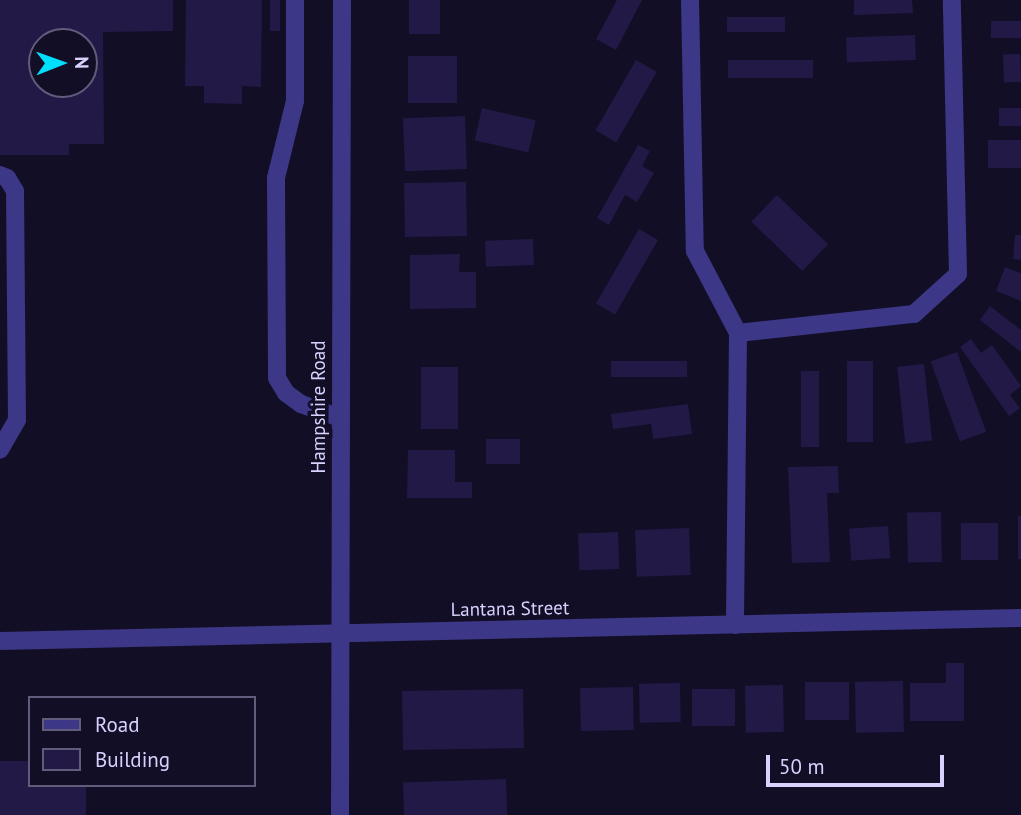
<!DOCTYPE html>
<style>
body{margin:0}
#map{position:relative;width:1021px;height:815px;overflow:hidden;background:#120e25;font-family:"PT Sans",sans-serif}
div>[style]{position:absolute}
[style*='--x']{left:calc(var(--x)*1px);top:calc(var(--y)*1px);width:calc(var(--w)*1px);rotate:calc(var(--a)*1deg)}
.building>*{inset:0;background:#231947;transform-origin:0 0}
.minor>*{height:18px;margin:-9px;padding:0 9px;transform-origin:9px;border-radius:9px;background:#3c3786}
span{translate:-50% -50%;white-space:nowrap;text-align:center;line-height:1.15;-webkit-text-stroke:7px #120e25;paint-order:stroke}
.street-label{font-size:19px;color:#d8d2ff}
.legend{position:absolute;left:28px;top:696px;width:228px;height:91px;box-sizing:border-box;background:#120e25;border:2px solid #615c7c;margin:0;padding:9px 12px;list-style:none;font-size:21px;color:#d8d2ff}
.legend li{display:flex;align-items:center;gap:14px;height:35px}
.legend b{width:35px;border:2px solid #615c7c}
.north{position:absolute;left:28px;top:28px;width:70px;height:70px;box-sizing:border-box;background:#120e25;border:2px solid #615c7c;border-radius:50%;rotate:89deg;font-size:19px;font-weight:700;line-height:28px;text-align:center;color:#d8d2ff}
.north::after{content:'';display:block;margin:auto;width:24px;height:32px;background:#00dffd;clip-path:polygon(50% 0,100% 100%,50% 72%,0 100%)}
.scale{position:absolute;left:766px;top:755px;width:178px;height:32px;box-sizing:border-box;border:4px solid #d8d2ff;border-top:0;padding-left:9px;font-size:21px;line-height:24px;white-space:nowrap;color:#d8d2ff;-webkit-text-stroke:5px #120e25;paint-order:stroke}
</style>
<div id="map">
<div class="building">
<div style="clip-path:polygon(evenodd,0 0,173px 0,173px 31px,103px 32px,104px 144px,69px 144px,69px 155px,0 155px,0 0,42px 42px,84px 42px,84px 84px,42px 84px,42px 42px)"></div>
<div style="clip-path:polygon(186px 0,262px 0,261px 87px,242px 86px,242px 104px,204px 103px,204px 86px,185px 86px)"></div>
<div style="left:270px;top:0;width:10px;height:31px"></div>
<div style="left:409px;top:0;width:31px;height:34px"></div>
<div style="clip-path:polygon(617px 0,642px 0,616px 50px,596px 39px)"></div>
<div style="clip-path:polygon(854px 0,912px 0,913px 13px,854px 15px)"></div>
<div style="left:785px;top:17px;width:15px;height:58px;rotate:90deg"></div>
<div style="left:991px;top:21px;width:30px;height:17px"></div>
<div style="left:915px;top:35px;width:25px;height:69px;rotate:88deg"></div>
<div style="left:1020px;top:54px;width:28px;height:17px;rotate:88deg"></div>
<div style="left:408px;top:56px;width:49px;height:47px"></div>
<div style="left:636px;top:60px;width:24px;height:81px;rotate:30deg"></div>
<div style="left:813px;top:60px;width:18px;height:85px;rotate:90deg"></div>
<div style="left:482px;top:108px;width:55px;height:33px;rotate:13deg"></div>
<div style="left:1021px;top:108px;width:18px;height:22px;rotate:90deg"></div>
<div style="left:465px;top:116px;width:53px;height:62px;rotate:88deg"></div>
<div style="left:1021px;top:140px;width:28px;height:33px;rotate:90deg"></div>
<div style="clip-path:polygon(638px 145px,650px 151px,642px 166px,654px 173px,637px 202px,625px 195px,609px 225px,597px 218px)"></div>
<div style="left:466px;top:182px;width:54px;height:62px;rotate:89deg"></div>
<div style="left:777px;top:195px;width:71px;height:37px;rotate:44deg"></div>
<div style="left:639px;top:229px;width:22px;height:86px;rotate:30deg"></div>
<div style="clip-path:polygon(1015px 235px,1021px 235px,1021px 260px,1013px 259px)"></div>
<div style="left:533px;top:239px;width:26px;height:48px;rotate:88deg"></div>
<div style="clip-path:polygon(460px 254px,459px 272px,476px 272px,476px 308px,410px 309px,410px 255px)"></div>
<div style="clip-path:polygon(1005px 267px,1021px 273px,1021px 301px,996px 291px)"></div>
<div style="clip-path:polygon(990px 306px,1021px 330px,1021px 352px,980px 320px)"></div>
<div style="clip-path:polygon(971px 339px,981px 353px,992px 345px,1021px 386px,1010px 395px,1020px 408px,1009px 416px,960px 347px)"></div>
<div style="left:957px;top:352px;width:85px;height:28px;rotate:70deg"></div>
<div style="left:611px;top:361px;width:76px;height:16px"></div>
<div style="left:847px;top:361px;width:26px;height:81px"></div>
<div style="left:924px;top:364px;width:77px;height:27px;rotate:84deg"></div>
<div style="left:421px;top:367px;width:37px;height:62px"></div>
<div style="left:801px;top:371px;width:18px;height:76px"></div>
<div style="clip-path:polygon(688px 404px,692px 434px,653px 439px,651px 424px,613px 429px,611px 414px)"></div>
<div style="left:486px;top:439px;width:34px;height:25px"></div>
<div style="clip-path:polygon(408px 450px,455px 450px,455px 482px,472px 482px,472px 498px,407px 498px)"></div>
<div style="clip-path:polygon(838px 466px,839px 493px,827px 493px,830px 562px,792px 563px,788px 467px)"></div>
<div style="left:941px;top:512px;width:50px;height:34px;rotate:89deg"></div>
<div style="left:1018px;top:516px;width:3px;height:43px"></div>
<div style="left:961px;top:523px;width:37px;height:37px"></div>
<div style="left:888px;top:526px;width:32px;height:39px;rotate:86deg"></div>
<div style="left:689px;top:528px;width:47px;height:54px;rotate:88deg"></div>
<div style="left:618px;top:532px;width:37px;height:40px;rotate:88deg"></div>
<div style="clip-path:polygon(946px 663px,964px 663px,964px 721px,910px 721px,910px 683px,946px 683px)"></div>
<div style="left:903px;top:681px;width:51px;height:48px;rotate:89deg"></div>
<div style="left:805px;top:682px;width:44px;height:38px"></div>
<div style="left:680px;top:683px;width:39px;height:41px;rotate:89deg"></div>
<div style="left:783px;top:685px;width:47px;height:38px;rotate:89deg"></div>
<div style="left:633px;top:687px;width:43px;height:53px;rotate:89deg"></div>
<div style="left:523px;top:689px;width:59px;height:121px;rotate:89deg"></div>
<div style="left:692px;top:689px;width:43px;height:37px"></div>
<div style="clip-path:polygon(0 761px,30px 761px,30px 785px,86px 785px,86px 815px,0 815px)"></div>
<div style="left:506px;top:779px;width:36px;height:103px;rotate:88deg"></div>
</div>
<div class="minor">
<div style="--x:295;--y:0;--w:101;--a:90"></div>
<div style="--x:295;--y:101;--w:79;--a:103.9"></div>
<div style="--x:276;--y:178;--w:200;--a:89.7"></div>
<div style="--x:277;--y:378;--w:17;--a:59"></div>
<div style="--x:286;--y:393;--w:19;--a:36"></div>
<div style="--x:301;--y:404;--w:41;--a:19.7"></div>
<div style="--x:690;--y:0;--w:251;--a:88.9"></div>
<div style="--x:695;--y:251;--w:93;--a:62.3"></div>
<div style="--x:738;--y:333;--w:292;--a:90.6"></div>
<div style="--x:0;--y:175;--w:8;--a:23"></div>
<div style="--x:7;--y:178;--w:15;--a:58"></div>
<div style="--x:15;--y:191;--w:229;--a:89.5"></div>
<div style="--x:17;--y:420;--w:34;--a:120"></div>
<div style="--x:738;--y:333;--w:177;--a:-6.2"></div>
<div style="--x:914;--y:314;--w:59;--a:-42.3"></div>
<div style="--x:958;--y:274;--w:274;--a:-91.3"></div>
<div style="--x:0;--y:641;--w:1021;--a:-1.29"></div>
<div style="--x:340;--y:815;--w:815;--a:-89.86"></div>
</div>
<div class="street-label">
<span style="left:319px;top:407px;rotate:-90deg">Hampshire Road</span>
<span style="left:510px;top:609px;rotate:-1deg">Lantana Street</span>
</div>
<ul class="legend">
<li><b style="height:9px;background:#3c3786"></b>Road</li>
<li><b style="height:19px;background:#231947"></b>Building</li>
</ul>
<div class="north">N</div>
<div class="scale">50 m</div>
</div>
